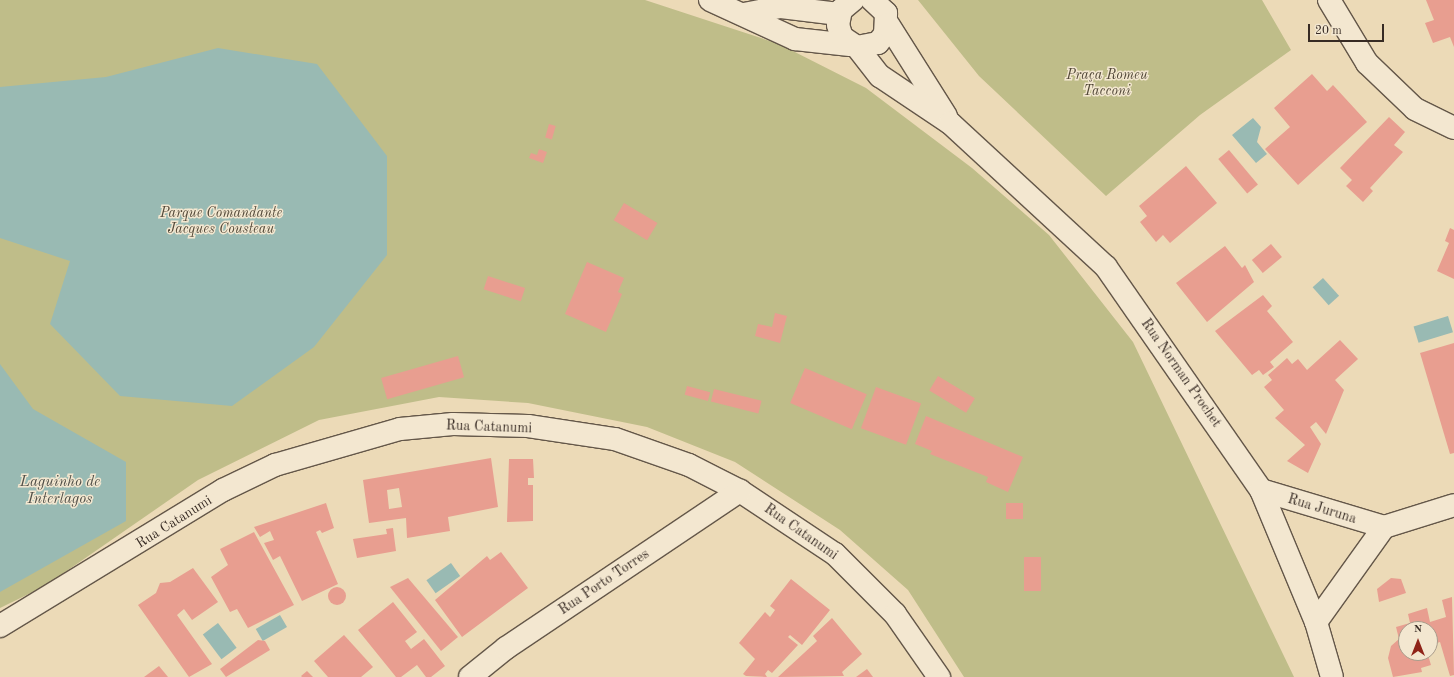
<!DOCTYPE html>
<meta charset="utf-8">
<style>
body{margin:0}
#map{position:relative;width:1454px;height:677px;overflow:hidden;background:#ecdab7;font-family:"Old Standard TT",serif}
div>[style]{position:absolute}
[style*='--x']{left:calc(var(--x)*1px);top:calc(var(--y)*1px);width:calc(var(--w)*1px);rotate:calc(var(--a)*1deg)}
.green>*{inset:0;background:#bfbd89}
.water>*{inset:0;background:#99bab3;transform-origin:0 0}
.building>*{inset:0;background:#e89e90;transform-origin:0 0}
.round{border-radius:50%}
.roads{filter:drop-shadow(1px 0 #645749) drop-shadow(-1px 0 #645749) drop-shadow(0 1px #645749) drop-shadow(0 -1px #645749)}
.street>*{height:22px;margin:-11px;padding:0 11px;transform-origin:11px;border-radius:11px;background:#f3e7d0}
span{translate:-50% -50%;white-space:nowrap;text-align:center;line-height:1.15;-webkit-text-stroke:3px #f3e7d0;paint-order:stroke}
.park-label{font-size:14px;color:#524838;font-style:italic}
.street-label{font-size:14px;color:#372b24}
.water-label{font-size:15px;color:#504f48;font-style:italic}
.north{position:absolute;left:1398px;top:621px;width:40px;height:40px;box-sizing:border-box;background:#f3e7d0;border:1px solid #a89c8b;border-radius:50%;rotate:0deg;font-size:11px;font-weight:700;line-height:16px;text-align:center;color:#372b24}
.north::after{content:'';display:block;margin:auto;width:14px;height:18px;background:#8f2418;clip-path:polygon(50% 0,100% 100%,50% 72%,0 100%)}
.scale{position:absolute;left:1308px;top:24px;width:76px;height:18px;box-sizing:border-box;border:2px solid #372b24;border-top:0;padding-left:5px;font-size:12px;line-height:14px;white-space:nowrap;color:#372b24;-webkit-text-stroke:3px #f3e7d0;paint-order:stroke}
</style>
<div id="map">
<div class="green">
<div style="clip-path:polygon(0 0,645px 0,779px 44px,866px 88px,972px 168px,1049px 235px,1133px 342px,1294px 677px,964px 677px,908px 590px,840px 530px,735px 462px,647px 427px,528px 403px,439px 397px,319px 420px,198px 480px,45px 586px,0 608px)"></div>
<div style="clip-path:polygon(918px 0,1262px 0,1291px 50px,1200px 115px,1106px 196px,979px 76px)"></div>
</div>
<div class="water">
<div style="clip-path:polygon(218px 48px,317px 64px,387px 156px,387px 255px,314px 347px,232px 406px,120px 396px,50px 324px,70px 261px,0 238px,0 87px,106px 77px)"></div>
<div style="clip-path:polygon(1253px 118px,1261px 127px,1257px 142px,1267px 154px,1256px 163px,1232px 135px)"></div>
<div style="left:1323px;top:278px;width:24px;height:14px;rotate:48deg"></div>
<div style="left:1448px;top:316px;width:17px;height:36px;rotate:73deg"></div>
<div style="clip-path:polygon(0 364px,33px 409px,126px 462px,126px 521px,0 592px)"></div>
<div style="left:451px;top:563px;width:16px;height:30px;rotate:55deg"></div>
<div style="left:280px;top:615px;width:14px;height:28px;rotate:60deg"></div>
<div style="left:218px;top:623px;width:31px;height:19px;rotate:53deg"></div>
</div>
<div class="building">
<div style="clip-path:polygon(1426px 0,1454px 0,1454px 47px,1450px 37px,1433px 43px,1425px 23px,1434px 20px)"></div>
<div style="clip-path:polygon(1312px 74px,1327px 91px,1333px 85px,1367px 122px,1298px 185px,1265px 149px,1290px 127px,1274px 108px)"></div>
<div style="clip-path:polygon(1389px 117px,1405px 132px,1394px 145px,1403px 152px,1370px 188px,1373px 191px,1363px 202px,1346px 186px,1352px 180px,1340px 168px)"></div>
<div style="left:549px;top:124px;width:7px;height:14px;rotate:16deg"></div>
<div style="clip-path:polygon(539px 149px,547px 152px,543px 163px,529px 158px,531px 153px,537px 155px)"></div>
<div style="left:1229px;top:150px;width:45px;height:14px;rotate:50deg"></div>
<div style="clip-path:polygon(1186px 166px,1217px 203px,1170px 243px,1163px 235px,1156px 242px,1140px 222px,1147px 216px,1139px 206px)"></div>
<div style="left:624px;top:203px;width:39px;height:20px;rotate:31deg"></div>
<div style="clip-path:polygon(1450px 228px,1454px 230px,1454px 279px,1437px 271px,1449px 243px,1445px 241px)"></div>
<div style="left:1271px;top:244px;width:17px;height:25px;rotate:50deg"></div>
<div style="clip-path:polygon(1225px 246px,1242px 268px,1245px 265px,1254px 282px,1207px 322px,1176px 283px)"></div>
<div style="clip-path:polygon(587px 262px,624px 278px,618px 292px,622px 294px,606px 332px,565px 314px)"></div>
<div style="left:488px;top:276px;width:39px;height:14px;rotate:18deg"></div>
<div style="clip-path:polygon(1263px 295px,1272px 306px,1267px 311px,1293px 342px,1270px 362px,1274px 367px,1263px 375px,1259px 370px,1252px 375px,1215px 331px)"></div>
<div style="clip-path:polygon(775px 313px,787px 316px,780px 343px,755px 336px,758px 324px,772px 327px)"></div>
<div style="clip-path:polygon(1340px 340px,1358px 359px,1335px 380px,1344px 390px,1326px 434px,1316px 422px,1310px 427px,1321px 444px,1308px 473px,1287px 461px,1305px 445px,1275px 418px,1284px 410px,1264px 387px,1272px 380px,1268px 375px,1287px 358px,1292px 364px,1298px 359px,1307px 370px)"></div>
<div style="clip-path:polygon(1454px 343px,1454px 453px,1450px 454px,1420px 353px)"></div>
<div style="left:458px;top:356px;width:22px;height:80px;rotate:74deg"></div>
<div style="left:805px;top:368px;width:67px;height:38px;rotate:23deg"></div>
<div style="left:938px;top:376px;width:43px;height:17px;rotate:31deg"></div>
<div style="left:687px;top:386px;width:24px;height:9px;rotate:15deg"></div>
<div style="left:876px;top:387px;width:48px;height:44px;rotate:20deg"></div>
<div style="left:714px;top:389px;width:49px;height:13px;rotate:14deg"></div>
<div style="clip-path:polygon(926px 416px,1023px 457px,1008px 492px,986px 482px,988px 477px,930px 454px,932px 451px,915px 444px)"></div>
<div style="clip-path:polygon(evenodd,491px 458px,498px 507px,448px 517px,450px 531px,407px 538px,406px 518px,369px 523px,363px 480px,491px 458px,399px 488px,402px 507px,389px 509px,387px 490px,399px 488px)"></div>
<div style="clip-path:polygon(509px 459px,533px 459px,534px 478px,528px 478px,528px 485px,533px 485px,533px 521px,507px 522px)"></div>
<div style="clip-path:polygon(326px 503px,334px 528px,322px 533px,320px 530px,316px 532px,338px 584px,302px 601px,280px 556px,273px 560px,264px 543px,274px 540px,270px 531px,260px 537px,254px 527px)"></div>
<div style="left:1006px;top:503px;width:17px;height:16px"></div>
<div style="clip-path:polygon(393px 528px,396px 551px,357px 558px,353px 539px,387px 534px,386px 529px)"></div>
<div style="clip-path:polygon(254px 532px,294px 605px,248px 628px,237px 609px,230px 612px,211px 577px,228px 565px,220px 549px)"></div>
<div style="clip-path:polygon(501px 552px,528px 588px,462px 637px,435px 600px,487px 556px,490px 560px)"></div>
<div style="left:1024px;top:557px;width:17px;height:34px"></div>
<div style="clip-path:polygon(193px 568px,218px 602px,192px 620px,184px 609px,177px 615px,212px 664px,189px 677px,138px 605px,156px 593px,160px 583px,170px 582px)"></div>
<div style="clip-path:polygon(408px 578px,458px 637px,441px 651px,390px 587px)"></div>
<div style="clip-path:polygon(1391px 578px,1401px 579px,1406px 593px,1379px 602px,1377px 589px)"></div>
<div style="clip-path:polygon(791px 579px,830px 610px,802px 645px,790px 635px,788px 637px,798px 645px,772px 673px,768px 670px,765px 674px,767px 677px,746px 676px,743px 674px,755px 659px,739px 643px,765px 612px,770px 617px,775px 610px,770px 606px)"></div>
<div class="round" style="left:328px;top:587px;width:18px;height:18px"></div>
<div style="clip-path:polygon(evenodd,1452px 597px,1454px 675px,1450px 676px,1440px 642px,1431px 645px,1434px 653px,1428px 655px,1431px 665px,1421px 668px,1422px 672px,1393px 677px,1388px 658px,1391px 646px,1399px 639px,1396px 627px,1410px 623px,1408px 614px,1427px 608px,1430px 622px,1446px 617px,1442px 600px,1452px 597px,1406px 629px,1430px 629px,1430px 653px,1406px 653px,1406px 629px)"></div>
<div style="clip-path:polygon(393px 602px,417px 632px,405px 641px,411px 649px,424px 639px,445px 666px,431px 677px,426px 677px,417px 665px,401px 677px,396px 677px,358px 630px)"></div>
<div style="clip-path:polygon(832px 618px,862px 654px,842px 672px,844px 676px,778px 677px,817px 641px,813px 636px)"></div>
<div style="clip-path:polygon(344px 635px,373px 667px,361px 677px,328px 677px,314px 661px)"></div>
<div style="clip-path:polygon(258px 640px,265px 641px,270px 650px,226px 677px,220px 669px)"></div>
<div style="clip-path:polygon(159px 666px,168px 677px,144px 677px)"></div>
<div style="clip-path:polygon(867px 669px,873px 677px,856px 677px)"></div>
<div style="clip-path:polygon(307px 671px,313px 677px,302px 677px,301px 676px)"></div>
</div>
<div class="roads">
<div class="street">
<div style="--x:710;--y:0;--w:94;--a:24.6"></div>
<div style="--x:795;--y:39;--w:55;--a:6.2"></div>
<div style="--x:853;--y:0;--w:16;--a:140"></div>
<div style="--x:841;--y:10;--w:15;--a:101"></div>
<div style="--x:838;--y:25;--w:13;--a:72"></div>
<div style="--x:842;--y:37;--w:18;--a:34"></div>
<div style="--x:857;--y:47;--w:21;--a:-11"></div>
<div style="--x:878;--y:43;--w:11;--a:-52"></div>
<div style="--x:885;--y:34;--w:21;--a:-87"></div>
<div style="--x:886;--y:13;--w:19;--a:-137"></div>
<div style="--x:1329;--y:0;--w:74;--a:58.9"></div>
<div style="--x:1367;--y:63;--w:66;--a:43.8"></div>
<div style="--x:1415;--y:109;--w:43;--a:26"></div>
<div style="--x:744;--y:14;--w:38;--a:-11"></div>
<div style="--x:781;--y:7;--w:58;--a:6.9"></div>
<div style="--x:888;--y:24;--w:109;--a:57.8"></div>
<div style="--x:857;--y:47;--w:37;--a:52"></div>
<div style="--x:880;--y:76;--w:84;--a:33.9"></div>
<div style="--x:950;--y:123;--w:212;--a:42.7"></div>
<div style="--x:1106;--y:267;--w:272;--a:55.2"></div>
<div style="--x:1261;--y:490;--w:143;--a:67.4"></div>
<div style="--x:1316;--y:622;--w:57;--a:73.8"></div>
<div style="--x:1261;--y:490;--w:128;--a:16.7"></div>
<div style="--x:1384;--y:527;--w:73;--a:-17.4"></div>
<div style="--x:1316;--y:622;--w:117;--a:-54.4"></div>
<div style="--x:0;--y:626;--w:261;--a:-31.4"></div>
<div style="--x:223;--y:490;--w:58;--a:-25.7"></div>
<div style="--x:275;--y:465;--w:130;--a:-16.1"></div>
<div style="--x:400;--y:429;--w:53;--a:-5.4"></div>
<div style="--x:453;--y:424;--w:75;--a:1.5"></div>
<div style="--x:528;--y:426;--w:88;--a:8.5"></div>
<div style="--x:615;--y:439;--w:78;--a:19.4"></div>
<div style="--x:689;--y:465;--w:57;--a:27"></div>
<div style="--x:740;--y:491;--w:114;--a:33.6"></div>
<div style="--x:835;--y:554;--w:85;--a:45"></div>
<div style="--x:895;--y:614;--w:77;--a:55.1"></div>
<div style="--x:470;--y:677;--w:46;--a:-38.9"></div>
<div style="--x:506;--y:648;--w:282;--a:-33.9"></div>
</div>
</div>
<div class="park-label">
<span style="left:1107px;top:83px">Praça Romeu<br>Tacconi</span>
<span style="left:221px;top:221px">Parque Comandante<br>Jacques Cousteau</span>
</div>
<div class="street-label">
<span style="left:1181px;top:373px;rotate:55deg">Rua Norman Prochet</span>
<span style="left:489px;top:427px;rotate:2deg">Rua Catanumi</span>
<span style="left:1322px;top:509px;rotate:17deg">Rua Juruna</span>
<span style="left:174px;top:522px;rotate:-32deg">Rua Catanumi</span>
<span style="left:801px;top:532px;rotate:35deg">Rua Catanumi</span>
<span style="left:604px;top:582px;rotate:-34deg">Rua Porto Torres</span>
</div>
<div class="water-label">
<span style="left:60px;top:491px">Laguinho de<br>Interlagos</span>
</div>
<div class="north">N</div>
<div class="scale">20 m</div>
</div>
